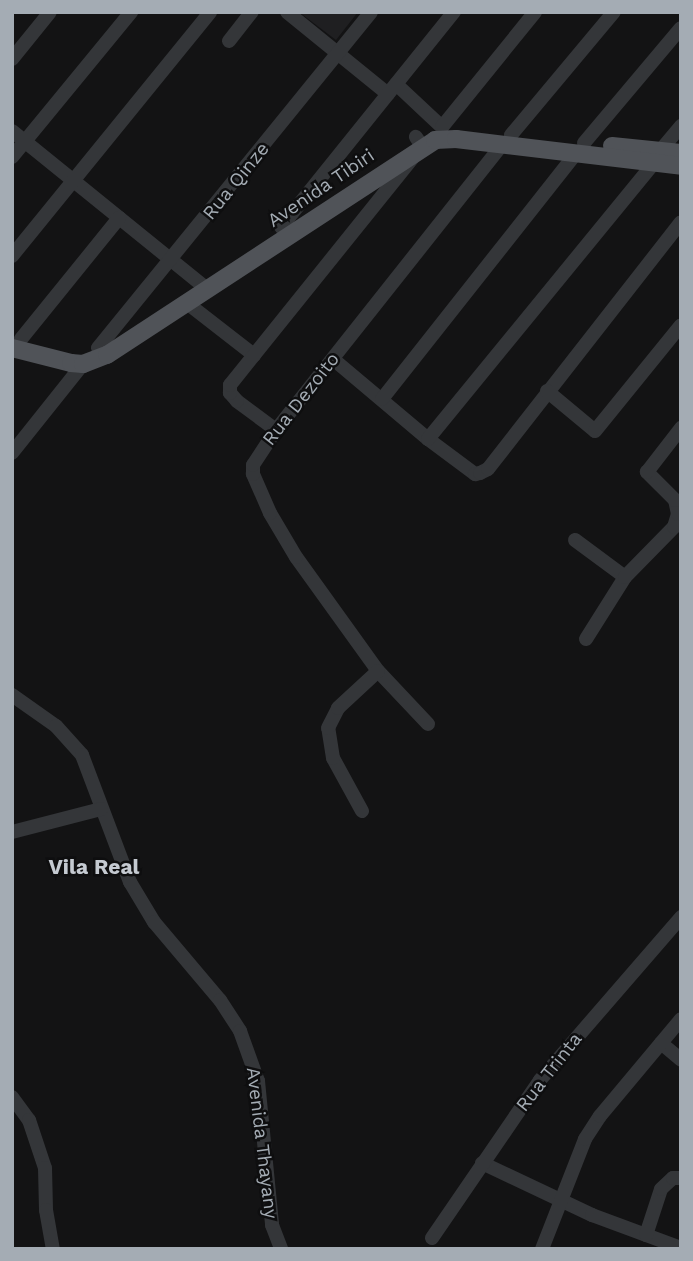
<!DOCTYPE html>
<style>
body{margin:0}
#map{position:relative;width:693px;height:1261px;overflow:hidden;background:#131314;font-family:"Work Sans",sans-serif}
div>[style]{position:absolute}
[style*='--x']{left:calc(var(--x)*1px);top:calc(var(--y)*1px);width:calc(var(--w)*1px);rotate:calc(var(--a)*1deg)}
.built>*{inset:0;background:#1f1f21}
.minor>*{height:14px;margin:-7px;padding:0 7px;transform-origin:7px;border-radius:7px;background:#343639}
.major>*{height:18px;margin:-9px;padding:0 9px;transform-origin:9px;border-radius:9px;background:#505358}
span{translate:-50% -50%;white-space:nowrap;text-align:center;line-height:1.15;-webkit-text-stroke:5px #0e0e0f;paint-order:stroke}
.street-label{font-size:19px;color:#a4acb4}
.neighbourhood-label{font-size:21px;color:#c5cad1;font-weight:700}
.frame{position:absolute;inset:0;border:14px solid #a4acb4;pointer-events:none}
</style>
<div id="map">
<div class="built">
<div style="clip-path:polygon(299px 12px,358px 12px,336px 40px)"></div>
</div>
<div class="minor">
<div style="--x:287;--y:12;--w:130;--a:39.1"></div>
<div style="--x:229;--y:41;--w:37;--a:-52"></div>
<div style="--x:12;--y:59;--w:60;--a:-51"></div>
<div style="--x:396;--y:84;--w:63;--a:43.1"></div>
<div style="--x:442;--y:127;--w:148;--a:-51"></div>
<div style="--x:12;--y:131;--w:251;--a:39"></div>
<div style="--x:511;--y:135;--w:160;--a:-50.1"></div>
<div style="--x:584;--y:143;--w:150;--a:-49.9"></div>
<div style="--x:660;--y:151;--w:33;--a:-50"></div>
<div style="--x:12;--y:157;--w:188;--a:-50.6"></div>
<div style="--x:281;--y:227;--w:276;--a:-51.2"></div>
<div style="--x:12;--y:256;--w:314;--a:-50.9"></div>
<div style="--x:187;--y:303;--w:85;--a:37.8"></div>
<div style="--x:21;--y:339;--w:156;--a:-51"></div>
<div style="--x:98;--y:348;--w:433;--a:-50.9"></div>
<div style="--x:333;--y:359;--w:124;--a:40.1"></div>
<div style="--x:428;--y:439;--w:59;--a:36.7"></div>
<div style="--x:475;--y:474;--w:5;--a:-11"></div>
<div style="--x:480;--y:473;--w:9;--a:-27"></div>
<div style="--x:488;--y:469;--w:313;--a:-52"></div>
<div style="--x:547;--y:391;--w:62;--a:39.8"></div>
<div style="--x:595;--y:431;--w:136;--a:-50.9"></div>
<div style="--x:382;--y:399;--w:313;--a:-51.7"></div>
<div style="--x:276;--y:430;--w:49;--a:-143.4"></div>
<div style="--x:237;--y:401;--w:11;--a:-131"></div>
<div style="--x:230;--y:393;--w:8;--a:-90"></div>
<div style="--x:230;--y:385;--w:307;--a:-51.2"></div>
<div style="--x:422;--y:146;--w:11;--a:-124"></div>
<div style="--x:428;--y:439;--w:357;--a:-50.7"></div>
<div style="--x:12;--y:453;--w:114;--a:-51.4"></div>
<div style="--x:575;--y:540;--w:62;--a:36.5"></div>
<div style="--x:586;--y:639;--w:73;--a:-57.8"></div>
<div style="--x:625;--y:577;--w:70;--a:-45.6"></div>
<div style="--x:674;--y:527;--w:14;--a:-73"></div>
<div style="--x:678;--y:514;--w:14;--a:-102"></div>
<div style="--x:675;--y:500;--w:40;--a:-135"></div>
<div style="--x:647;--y:472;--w:56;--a:-52.3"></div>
<div style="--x:12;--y:695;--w:54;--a:35.2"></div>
<div style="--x:56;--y:726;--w:39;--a:48"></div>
<div style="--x:82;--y:755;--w:136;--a:69.3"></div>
<div style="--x:130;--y:882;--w:47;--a:59"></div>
<div style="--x:154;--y:922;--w:102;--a:49.8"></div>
<div style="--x:220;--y:1000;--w:37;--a:57"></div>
<div style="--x:240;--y:1031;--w:53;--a:70.2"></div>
<div style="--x:258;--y:1081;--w:145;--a:84.4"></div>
<div style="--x:272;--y:1225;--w:26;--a:69"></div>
<div style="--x:428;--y:724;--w:73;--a:-133.3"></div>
<div style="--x:378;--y:671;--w:140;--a:-125.7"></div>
<div style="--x:296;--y:557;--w:51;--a:-120.6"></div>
<div style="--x:270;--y:513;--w:43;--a:-113.6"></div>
<div style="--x:253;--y:474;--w:9;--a:-90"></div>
<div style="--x:253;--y:465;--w:42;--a:-56.7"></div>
<div style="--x:276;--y:430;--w:364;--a:-51.6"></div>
<div style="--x:362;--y:811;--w:60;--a:-118.7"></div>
<div style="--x:333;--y:758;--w:30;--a:-99"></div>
<div style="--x:328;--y:728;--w:22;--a:-63"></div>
<div style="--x:338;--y:708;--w:54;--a:-42.8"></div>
<div style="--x:12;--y:832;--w:92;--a:-14.5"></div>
<div style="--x:661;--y:1043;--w:26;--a:40"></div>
<div style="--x:12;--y:1097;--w:29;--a:54"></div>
<div style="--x:29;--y:1120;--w:51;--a:71.6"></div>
<div style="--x:45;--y:1168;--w:42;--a:88.6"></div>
<div style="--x:46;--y:1210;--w:40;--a:80"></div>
<div style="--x:482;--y:1163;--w:122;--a:25.3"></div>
<div style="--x:592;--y:1215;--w:95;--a:20.3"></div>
<div style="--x:646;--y:1235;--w:48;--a:-71.9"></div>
<div style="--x:661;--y:1189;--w:16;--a:-43"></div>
<div style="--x:673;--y:1178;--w:8;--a:0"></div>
<div style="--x:432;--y:1238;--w:191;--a:-55.6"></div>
<div style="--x:540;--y:1080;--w:216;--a:-49.1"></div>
<div style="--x:542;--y:1249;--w:118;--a:-68.6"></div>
<div style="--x:585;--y:1139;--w:27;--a:-57"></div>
<div style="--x:600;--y:1116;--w:126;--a:-50.1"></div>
</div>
<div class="major">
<div style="--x:612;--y:146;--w:69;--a:5.8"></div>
<div style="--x:12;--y:348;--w:61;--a:14.3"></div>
<div style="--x:71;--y:363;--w:12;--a:5"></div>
<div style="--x:83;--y:364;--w:26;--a:-21"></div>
<div style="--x:107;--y:355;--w:392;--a:-33.2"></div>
<div style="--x:435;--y:140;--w:21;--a:-3"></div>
<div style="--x:456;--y:139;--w:227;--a:6.8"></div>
</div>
<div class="street-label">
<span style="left:236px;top:181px;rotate:-51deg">Rua Qinze</span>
<span style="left:321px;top:188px;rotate:-34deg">Avenida Tibiri</span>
<span style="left:301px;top:399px;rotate:-52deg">Rua Dezoito</span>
<span style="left:549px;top:1072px;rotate:-52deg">Rua Trinta</span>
<span style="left:262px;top:1143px;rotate:83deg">Avenida Thayany</span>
</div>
<div class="neighbourhood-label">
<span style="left:94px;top:867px">Vila Real</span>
</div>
<div class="frame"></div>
</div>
